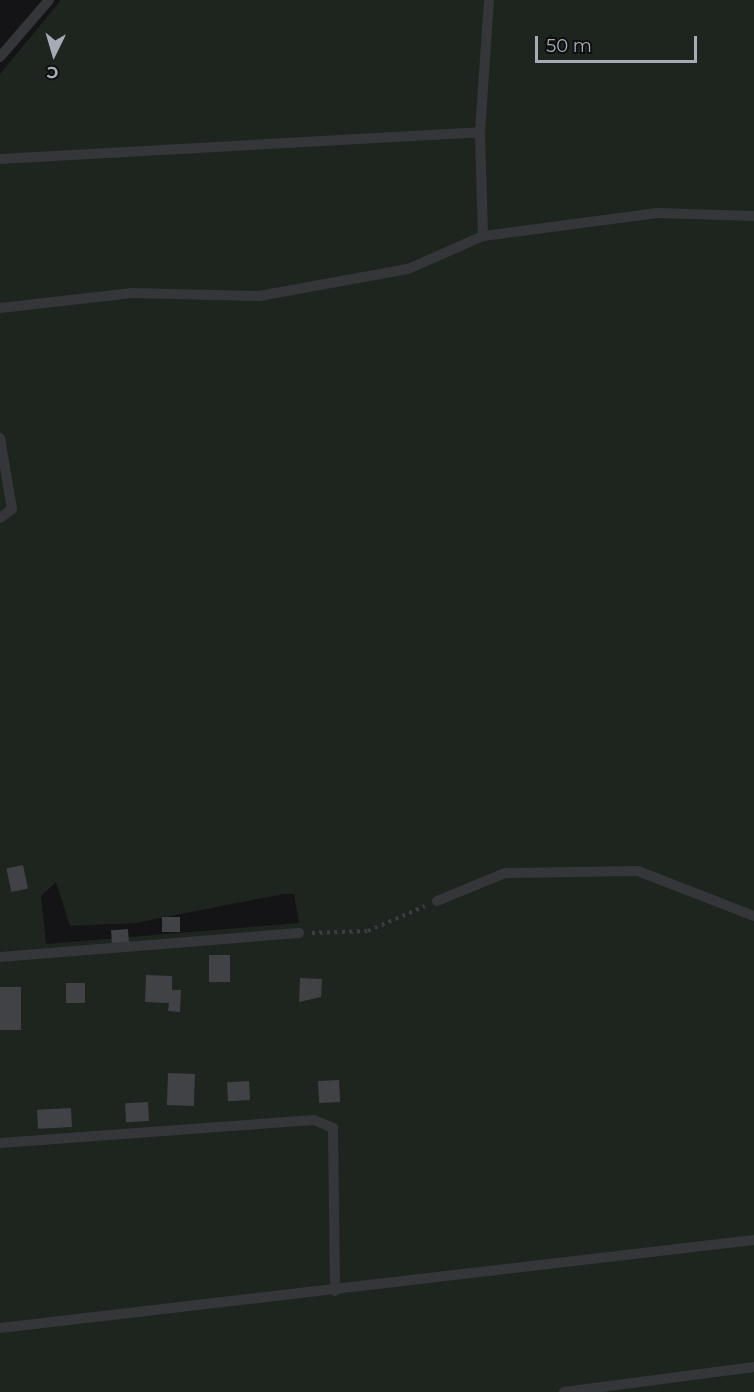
<!DOCTYPE html>
<meta charset="utf-8">
<style>
body{margin:0}
#map{position:relative;width:754px;height:1392px;overflow:hidden;background:#141416;font-family:Montserrat,sans-serif}
div>[style]{position:absolute}
[style*='--x']{left:calc(var(--x)*1px);top:calc(var(--y)*1px);width:calc(var(--w)*1px);rotate:calc(var(--a)*1deg)}
.green>*{inset:0;background:#1e251e}
.building>*{inset:0;background:#404246;transform-origin:0 0}
.path>*{height:4px;margin-top:-2px;transform-origin:0;background:repeating-linear-gradient(90deg,#3b3d41 0 3px,transparent 0 7.5px)}
.lane>*{height:10px;margin:-5px;padding:0 5px;transform-origin:5px;border-radius:5px;background:#35363a}
span{translate:-50% -50%;white-space:nowrap;text-align:center;line-height:1.15;-webkit-text-stroke:4.5px #0f0f10;paint-order:stroke}
.north{position:absolute;left:24px;top:24px;width:60px;height:60px;-webkit-text-stroke:4px #0f0f10;paint-order:stroke;rotate:185deg;font-size:16px;font-weight:700;line-height:24px;text-align:center;color:#a5acb6}
.north::after{content:'';display:block;margin:auto;width:21px;height:27px;background:#a5acb6;clip-path:polygon(50% 0,100% 100%,50% 72%,0 100%)}
.scale{position:absolute;left:535px;top:36px;width:162px;height:27px;box-sizing:border-box;border:3px solid #a5acb6;border-top:0;padding-left:8px;font-size:18px;line-height:21px;white-space:nowrap;color:#a5acb6;-webkit-text-stroke:4px #0f0f10;paint-order:stroke}
</style>
<div id="map">
<div class="green">
<div style="clip-path:polygon(evenodd,61px 0,754px 0,754px 1392px,0 1392px,0 74px,61px 0,56px 882px,70px 926px,135px 923px,283px 894px,294px 894px,299px 923px,46px 944px,41px 896px,56px 882px)"></div>
</div>
<div class="building">
<div style="left:23px;top:865px;width:24px;height:17px;rotate:78deg"></div>
<div style="left:180px;top:917px;width:15px;height:18px;rotate:90deg"></div>
<div style="left:128px;top:929px;width:15px;height:17px;rotate:86deg"></div>
<div style="left:209px;top:955px;width:21px;height:27px"></div>
<div style="clip-path:polygon(146px 975px,172px 976px,172px 990px,181px 990px,180px 1012px,168px 1011px,169px 1003px,145px 1002px)"></div>
<div style="clip-path:polygon(300px 978px,322px 979px,321px 997px,299px 1002px)"></div>
<div style="left:66px;top:983px;width:19px;height:20px"></div>
<div style="left:0;top:987px;width:21px;height:43px"></div>
<div style="left:168px;top:1073px;width:27px;height:32px;rotate:2deg"></div>
<div style="left:339px;top:1080px;width:22px;height:21px;rotate:87deg"></div>
<div style="left:249px;top:1081px;width:19px;height:22px;rotate:87deg"></div>
<div style="left:148px;top:1102px;width:19px;height:23px;rotate:87deg"></div>
<div style="left:71px;top:1108px;width:19px;height:34px;rotate:87deg"></div>
</div>
<div class="path">
<div style="--x:312;--y:933;--w:56;--a:-2"></div>
<div style="--x:368;--y:931;--w:62;--a:-23.7"></div>
</div>
<div class="lane">
<div style="--x:0;--y:57;--w:75;--a:-49.3"></div>
<div style="--x:0;--y:159;--w:481;--a:-3.2"></div>
<div style="--x:483;--y:236;--w:176;--a:-7.5"></div>
<div style="--x:657;--y:213;--w:97;--a:1.8"></div>
<div style="--x:0;--y:308;--w:133;--a:-6.5"></div>
<div style="--x:132;--y:293;--w:127;--a:1.4"></div>
<div style="--x:259;--y:296;--w:151;--a:-10.3"></div>
<div style="--x:408;--y:269;--w:82;--a:-23.7"></div>
<div style="--x:483;--y:236;--w:104;--a:-91.7"></div>
<div style="--x:480;--y:132;--w:132;--a:-86.1"></div>
<div style="--x:0;--y:438;--w:72;--a:80.4"></div>
<div style="--x:12;--y:509;--w:15;--a:143"></div>
<div style="--x:437;--y:901;--w:74;--a:-22.4"></div>
<div style="--x:505;--y:873;--w:133;--a:-0.9"></div>
<div style="--x:638;--y:871;--w:124;--a:21.2"></div>
<div style="--x:0;--y:957;--w:300;--a:-4.6"></div>
<div style="--x:0;--y:1143;--w:315;--a:-4.2"></div>
<div style="--x:314;--y:1120;--w:21;--a:23"></div>
<div style="--x:333;--y:1128;--w:163;--a:89.3"></div>
<div style="--x:0;--y:1328;--w:759;--a:-6.66"></div>
<div style="--x:564;--y:1392;--w:192;--a:-7.5"></div>
</div>
<div class="north">С</div>
<div class="scale">50 m</div>
</div>
